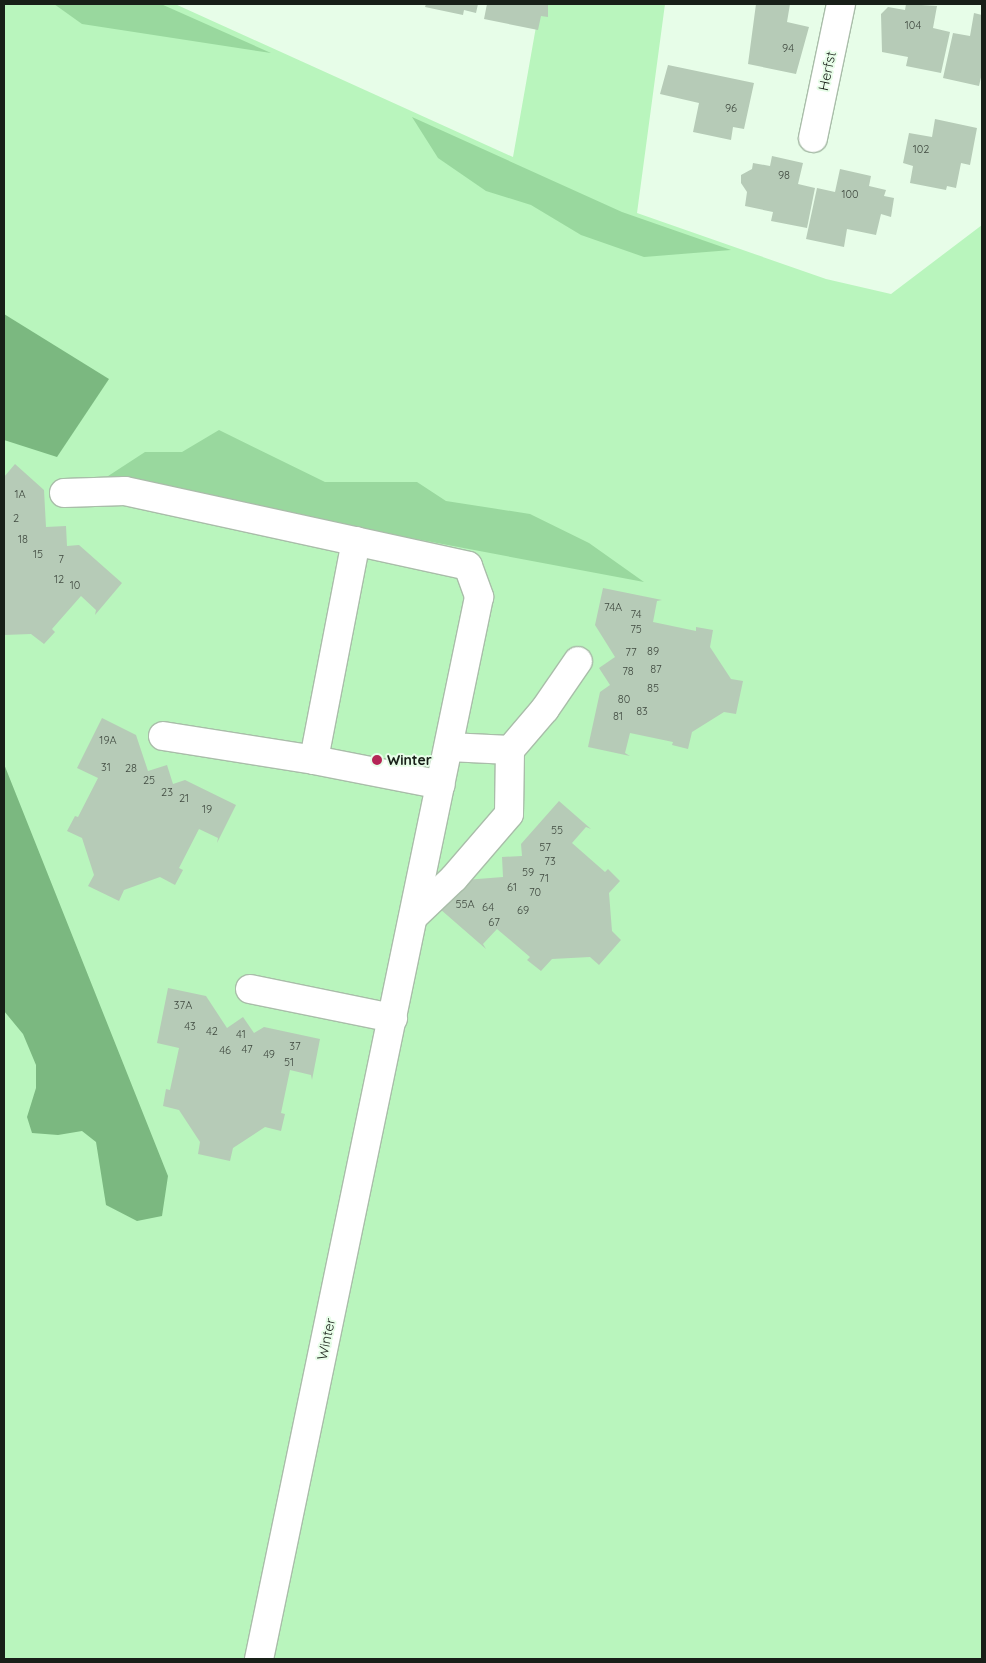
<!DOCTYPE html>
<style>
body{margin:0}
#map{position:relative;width:986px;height:1663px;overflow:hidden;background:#e7fde8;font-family:Quicksand,sans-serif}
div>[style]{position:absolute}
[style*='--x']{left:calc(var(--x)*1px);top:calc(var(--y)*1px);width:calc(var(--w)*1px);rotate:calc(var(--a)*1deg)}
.green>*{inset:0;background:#b9f5bd}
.forest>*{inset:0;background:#99d89e}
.water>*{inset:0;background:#7bb880}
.building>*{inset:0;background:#b6cbb7}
.roads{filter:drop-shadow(1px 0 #a9bda9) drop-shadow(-1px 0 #a9bda9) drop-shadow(0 1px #a9bda9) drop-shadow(0 -1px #a9bda9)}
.minor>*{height:28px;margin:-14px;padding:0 14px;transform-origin:14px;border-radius:14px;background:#fff}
.dots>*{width:14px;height:14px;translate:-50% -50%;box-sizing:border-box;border:2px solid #e7fde8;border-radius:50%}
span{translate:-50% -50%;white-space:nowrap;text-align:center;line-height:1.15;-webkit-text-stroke:4px #e7fde8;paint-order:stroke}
.number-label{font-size:11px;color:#404a40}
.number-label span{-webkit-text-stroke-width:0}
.street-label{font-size:14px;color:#181f18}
.poi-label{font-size:14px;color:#181f18;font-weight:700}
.left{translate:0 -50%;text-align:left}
.frame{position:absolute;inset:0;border:5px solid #181f18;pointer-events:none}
</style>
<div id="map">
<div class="green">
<div style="clip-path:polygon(4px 4px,175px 4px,513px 157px,540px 4px,665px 4px,637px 213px,826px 279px,891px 294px,982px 225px,982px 1659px,4px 1659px)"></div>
</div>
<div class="forest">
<div style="clip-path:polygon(54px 4px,161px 4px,271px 53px,82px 24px)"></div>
<div style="clip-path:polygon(412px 117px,622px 212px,731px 250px,644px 257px,581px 235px,531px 205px,486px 191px,438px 158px)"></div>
<div style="clip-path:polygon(219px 430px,325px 482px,417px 482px,446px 501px,530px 514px,589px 543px,644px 582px,102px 480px,145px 452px,182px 452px)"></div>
</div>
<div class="water">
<div style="clip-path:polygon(4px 314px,109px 379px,57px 457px,4px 440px)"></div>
<div style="clip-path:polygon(4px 764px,168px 1176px,162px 1216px,137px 1221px,106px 1205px,96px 1142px,82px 1131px,58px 1135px,32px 1133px,27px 1117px,36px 1088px,36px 1065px,23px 1034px,4px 1011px)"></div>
</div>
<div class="building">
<div style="clip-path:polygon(426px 4px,478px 4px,476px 13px,464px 10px,463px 15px,425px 7px)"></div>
<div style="clip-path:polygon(487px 4px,548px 4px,548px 17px,541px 16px,538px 30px,484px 19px)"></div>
<div style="clip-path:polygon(756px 4px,790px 4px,787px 22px,809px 27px,796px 74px,748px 64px)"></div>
<div style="clip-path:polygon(906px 4px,937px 6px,933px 28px,950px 32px,941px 73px,906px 66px,908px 57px,882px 52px,881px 14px,888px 7px,905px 10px)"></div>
<div style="clip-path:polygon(974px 13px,982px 15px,982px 73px,979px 86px,943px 78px,953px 33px,970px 36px)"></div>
<div style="clip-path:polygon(668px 65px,754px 83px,744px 129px,733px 127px,731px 140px,693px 132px,699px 103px,660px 94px)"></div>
<div style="clip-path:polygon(935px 119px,977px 128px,970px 165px,961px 163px,956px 188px,947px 186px,946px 190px,910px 183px,913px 166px,903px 163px,909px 133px,932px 137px)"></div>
<div style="clip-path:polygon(772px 156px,803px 163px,798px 184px,815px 188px,807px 228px,771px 221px,773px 212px,745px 206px,747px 192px,741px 183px,741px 175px,752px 169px,753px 163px,770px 166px)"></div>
<div style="clip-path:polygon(840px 169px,871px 176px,869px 186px,886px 190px,884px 196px,894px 198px,891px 217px,881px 214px,876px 235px,847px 229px,844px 247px,806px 239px,817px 188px,835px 192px)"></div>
<div style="clip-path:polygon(15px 464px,44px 490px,46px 527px,66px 526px,67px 546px,79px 545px,122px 583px,95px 615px,96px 610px,81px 596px,52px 629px,55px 632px,44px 644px,31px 634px,4px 635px,4px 477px)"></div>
<div style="clip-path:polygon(603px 588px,662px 600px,657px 601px,653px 622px,696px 631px,696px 627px,713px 630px,710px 647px,731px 679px,743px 681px,736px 714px,724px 712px,692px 732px,688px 749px,672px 745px,673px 742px,630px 733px,625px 753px,630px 756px,588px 747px,600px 692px,610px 685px,599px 668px,615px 657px,595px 625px)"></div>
<div style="clip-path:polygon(102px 718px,136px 735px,148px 771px,167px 765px,173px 784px,185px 780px,236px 805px,217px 843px,218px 838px,199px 829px,179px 868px,183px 870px,175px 885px,160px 877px,124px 890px,119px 901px,88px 886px,94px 875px,82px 838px,67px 831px,75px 816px,78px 817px,98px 778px,77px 768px)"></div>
<div style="clip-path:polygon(559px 801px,591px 829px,586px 827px,572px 843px,605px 872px,608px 869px,620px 881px,609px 893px,612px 931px,621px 940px,599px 965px,590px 957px,552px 959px,541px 971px,527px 960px,530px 957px,497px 929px,483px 944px,486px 949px,440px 909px,465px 880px,503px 877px,502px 857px,522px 856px,521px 844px)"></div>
<div style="clip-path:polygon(168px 988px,206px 996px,227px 1028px,243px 1017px,254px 1033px,264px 1027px,320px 1039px,312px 1080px,311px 1075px,290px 1070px,281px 1113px,285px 1114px,281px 1131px,265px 1127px,233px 1148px,230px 1161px,198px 1154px,200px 1142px,179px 1110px,163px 1106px,166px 1089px,170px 1090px,179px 1048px,157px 1043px)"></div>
</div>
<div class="roads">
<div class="minor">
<div style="--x:813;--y:138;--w:137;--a:-78.2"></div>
<div style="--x:64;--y:493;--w:61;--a:-1.9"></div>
<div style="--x:125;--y:491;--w:351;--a:12.3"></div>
<div style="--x:468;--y:566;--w:33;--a:70"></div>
<div style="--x:479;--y:597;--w:1085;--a:101.7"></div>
<div style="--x:356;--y:541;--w:223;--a:100.9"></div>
<div style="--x:314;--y:760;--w:129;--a:11.1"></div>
<div style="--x:163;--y:736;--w:153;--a:9"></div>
<div style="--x:449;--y:747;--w:61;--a:2.8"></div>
<div style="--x:510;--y:750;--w:54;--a:-49.5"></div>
<div style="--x:545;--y:709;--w:58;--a:-55.5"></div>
<div style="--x:414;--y:916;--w:55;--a:-43.5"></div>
<div style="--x:454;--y:878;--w:84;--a:-49.3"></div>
<div style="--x:509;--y:814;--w:64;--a:-89.1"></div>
<div style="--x:250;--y:989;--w:146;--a:11.5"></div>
</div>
</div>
<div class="dots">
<div style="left:377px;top:760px;background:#b42556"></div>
</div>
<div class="number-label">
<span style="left:913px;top:25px">104</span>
<span style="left:788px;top:48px">94</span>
<span style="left:731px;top:108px">96</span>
<span style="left:921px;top:149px">102</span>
<span style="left:784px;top:175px">98</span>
<span style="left:850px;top:194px">100</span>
<span style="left:20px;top:494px">1A</span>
<span style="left:16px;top:518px">2</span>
<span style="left:23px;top:539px">18</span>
<span style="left:38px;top:554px">15</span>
<span style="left:61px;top:559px">7</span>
<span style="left:59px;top:579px">12</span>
<span style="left:75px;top:585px">10</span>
<span style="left:613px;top:607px">74A</span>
<span style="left:636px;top:614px">74</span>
<span style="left:636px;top:629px">75</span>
<span style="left:653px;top:651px">89</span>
<span style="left:631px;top:652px">77</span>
<span style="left:656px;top:669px">87</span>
<span style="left:628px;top:671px">78</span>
<span style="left:653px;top:688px">85</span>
<span style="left:624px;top:699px">80</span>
<span style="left:642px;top:711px">83</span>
<span style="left:618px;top:716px">81</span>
<span style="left:108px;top:740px">19A</span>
<span style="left:106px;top:767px">31</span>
<span style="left:131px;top:768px">28</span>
<span style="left:149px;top:780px">25</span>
<span style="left:167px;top:792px">23</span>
<span style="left:184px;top:798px">21</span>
<span style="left:207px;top:809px">19</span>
<span style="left:557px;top:830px">55</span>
<span style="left:545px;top:847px">57</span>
<span style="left:550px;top:861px">73</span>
<span style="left:528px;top:872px">59</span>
<span style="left:544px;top:878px">71</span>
<span style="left:512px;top:887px">61</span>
<span style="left:535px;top:892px">70</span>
<span style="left:465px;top:904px">55A</span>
<span style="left:488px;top:907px">64</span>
<span style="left:523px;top:910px">69</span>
<span style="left:494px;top:922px">67</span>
<span style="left:183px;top:1005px">37A</span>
<span style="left:190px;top:1026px">43</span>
<span style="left:212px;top:1031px">42</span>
<span style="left:241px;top:1034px">41</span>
<span style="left:295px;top:1046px">37</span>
<span style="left:247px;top:1049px">47</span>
<span style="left:225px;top:1050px">46</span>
<span style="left:269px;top:1054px">49</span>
<span style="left:289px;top:1062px">51</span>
</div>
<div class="street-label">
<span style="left:827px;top:71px;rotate:-78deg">Herfst</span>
<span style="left:326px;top:1339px;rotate:-78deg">Winter</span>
</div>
<div class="poi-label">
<span class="left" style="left:387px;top:760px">Winter</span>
</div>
<div class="frame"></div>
</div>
